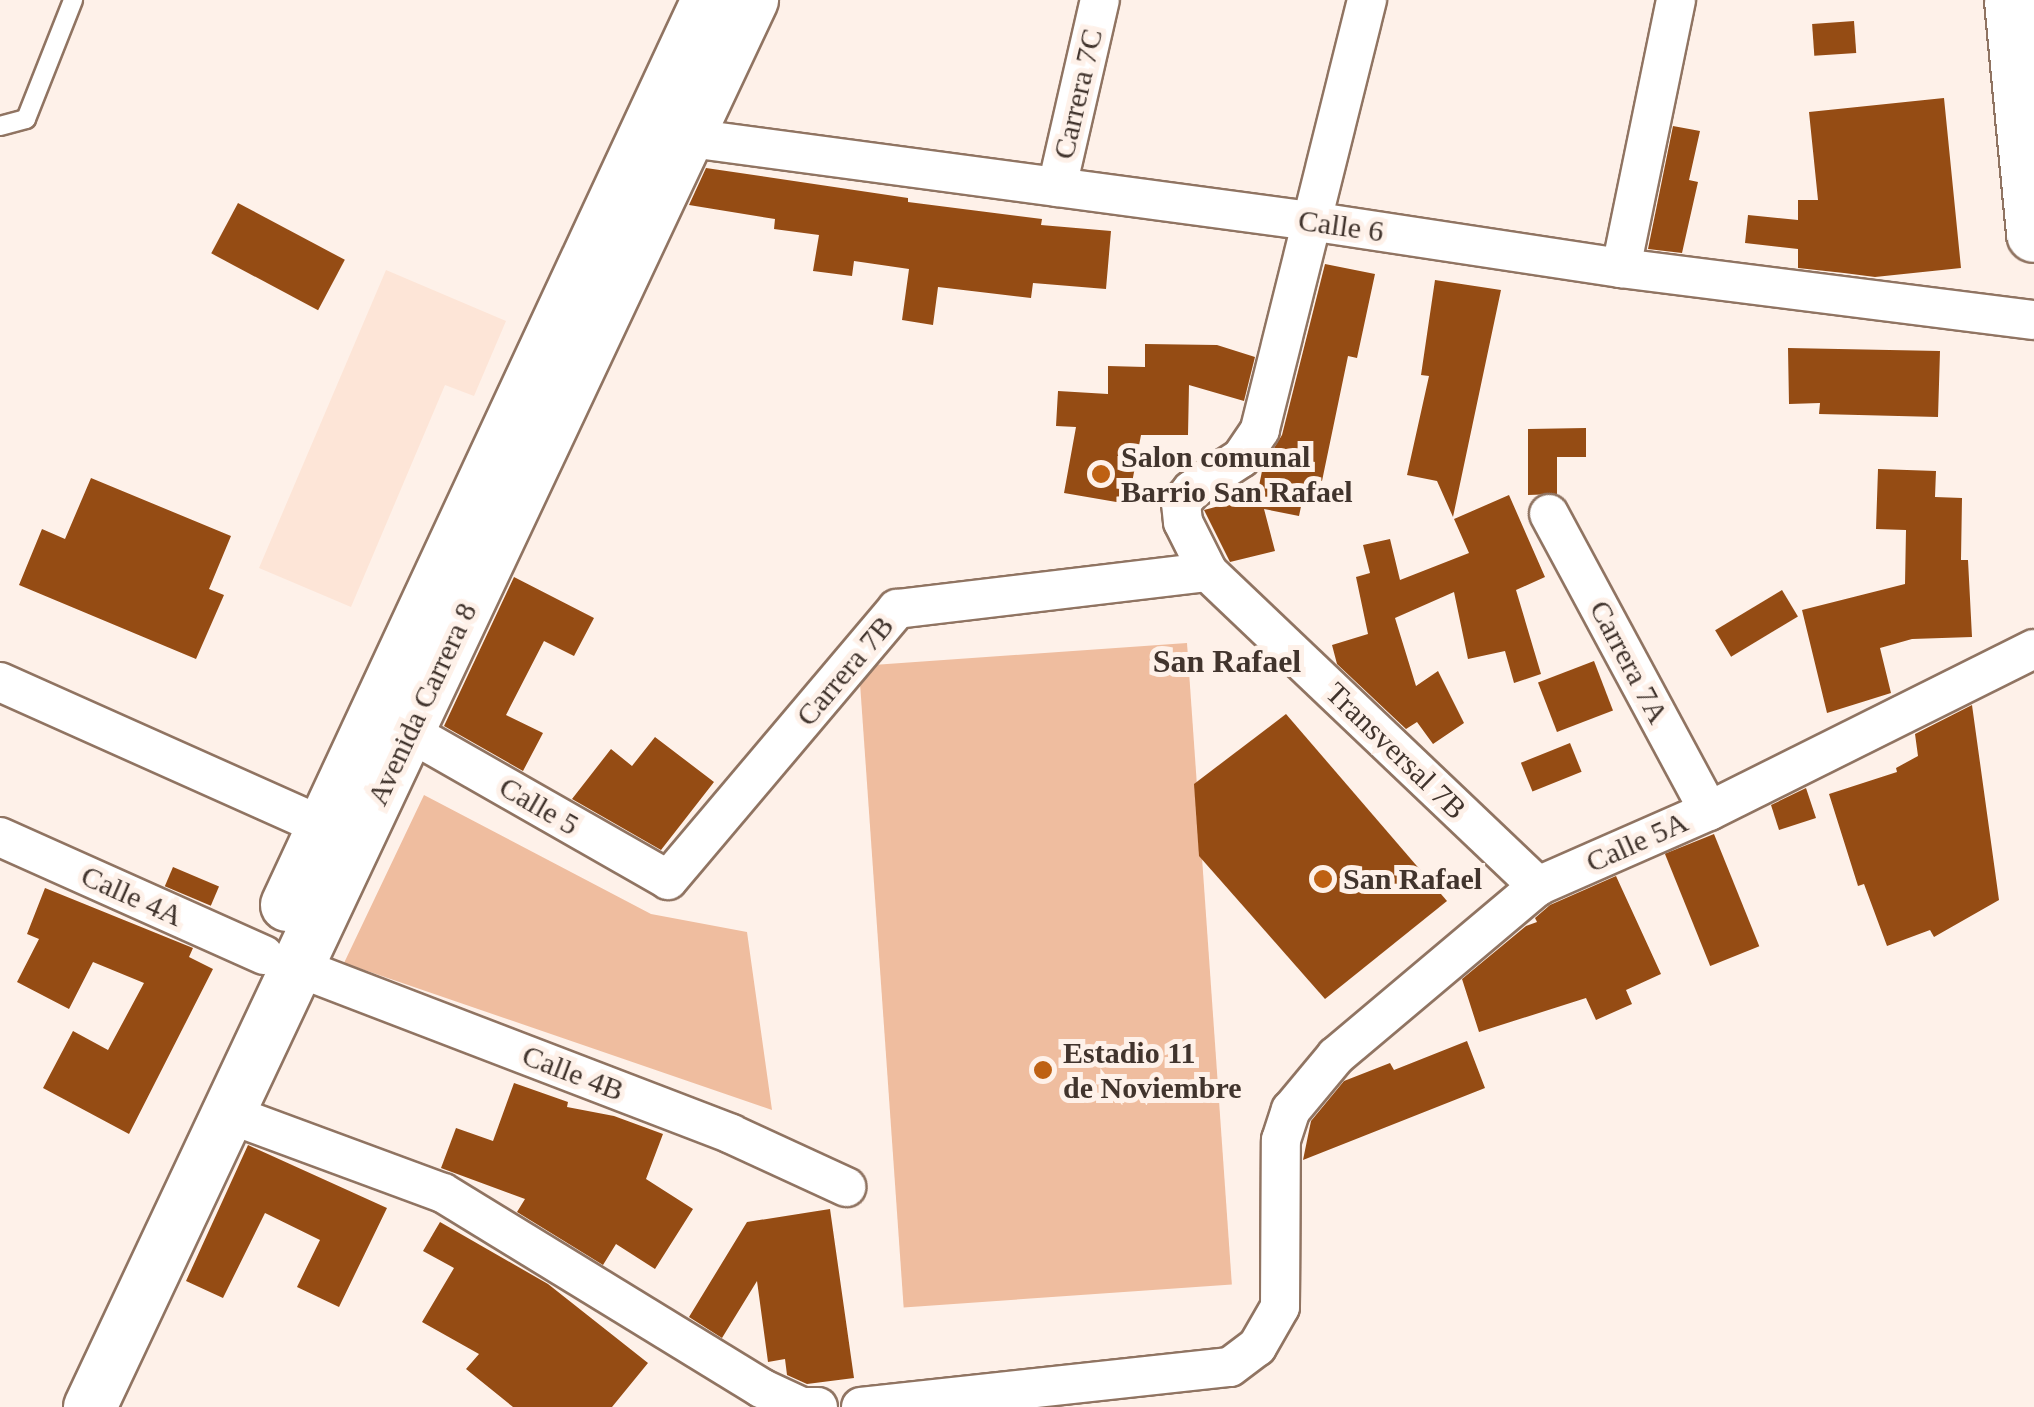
<!DOCTYPE html>
<style>
body{margin:0}
#map{position:relative;width:2034px;height:1407px;overflow:hidden;background:#fef1e9;font-family:Georgia,serif}
div>[style]{position:absolute}
[style*='--x']{left:calc(var(--x)*1px);top:calc(var(--y)*1px);width:calc(var(--w)*1px);rotate:calc(var(--a)*1deg)}
.built>*{inset:0;background:#fde5d7}
.green>*{inset:0;background:#efbd9f;transform-origin:0 0}
.building>*{inset:0;background:#954c14;transform-origin:0 0}
.roads{filter:drop-shadow(2px 0 #907462) drop-shadow(-2px 0 #907462) drop-shadow(0 2px #907462) drop-shadow(0 -2px #907462)}
.lane>*{height:18px;margin:-9px;padding:0 9px;transform-origin:9px;border-radius:9px;background:#fff}
.street>*{height:38px;margin:-19px;padding:0 19px;transform-origin:19px;border-radius:19px;background:#fff}
.secondary>*{height:52px;margin:-26px;padding:0 26px;transform-origin:26px;border-radius:26px;background:#fff}
.primary>*{height:55px;margin:-27.5px;padding:0 27.5px;transform-origin:27.5px;border-radius:27.5px;background:#fff}
.dots>*{width:28px;height:28px;translate:-50% -50%;box-sizing:border-box;border:5px solid #fef1e9;border-radius:50%}
span{translate:-50% -50%;white-space:nowrap;text-align:center;line-height:1.15;-webkit-text-stroke:10px #fef1e9;paint-order:stroke}
.street-label{font-size:30px;color:#41342d}
.poi-label{font-size:30px;color:#41342d;font-weight:700}
.left{translate:0 -50%;text-align:left}
.neighbourhood-label{font-size:32px;color:#41342d;font-weight:700}
</style>
<div id="map">
<div class="built">
<div style="clip-path:polygon(386px 270px,506px 321px,474px 396px,445px 385px,351px 607px,259px 568px)"></div>
</div>
<div class="green">
<div style="left:1187px;top:643px;width:643px;height:329px;rotate:86deg"></div>
<div style="clip-path:polygon(424px 795px,651px 914px,747px 932px,772px 1110px,344px 963px)"></div>
</div>
<div class="building">
<div style="left:1854px;top:21px;width:32px;height:42px;rotate:86deg"></div>
<div style="clip-path:polygon(1944px 98px,1961px 268px,1875px 277px,1844px 273px,1798px 268px,1798px 249px,1745px 243px,1748px 215px,1798px 220px,1798px 200px,1818px 200px,1809px 112px)"></div>
<div style="clip-path:polygon(1673px 126px,1700px 131px,1689px 180px,1698px 182px,1682px 253px,1648px 249px)"></div>
<div style="clip-path:polygon(706px 168px,908px 198px,908px 202px,1042px 219px,1041px 225px,1111px 231px,1106px 289px,1033px 283px,1031px 298px,938px 287px,933px 325px,902px 320px,909px 269px,854px 261px,852px 276px,813px 271px,819px 235px,774px 229px,775px 219px,689px 205px)"></div>
<div style="left:238px;top:203px;width:121px;height:57px;rotate:28deg"></div>
<div style="clip-path:polygon(1325px 264px,1375px 274px,1357px 358px,1348px 356px,1322px 481px,1307px 478px,1299px 516px,1264px 509px,1275px 551px,1230px 562px,1204px 510px,1257px 496px,1263px 466px,1282px 435px)"></div>
<div style="clip-path:polygon(1435px 280px,1501px 290px,1453px 517px,1437px 481px,1407px 475px,1429px 376px,1421px 375px)"></div>
<div style="clip-path:polygon(1145px 344px,1217px 345px,1255px 357px,1244px 401px,1189px 385px,1188px 435px,1141px 435px,1128px 504px,1064px 493px,1076px 427px,1056px 426px,1058px 391px,1108px 394px,1108px 366px,1145px 367px)"></div>
<div style="clip-path:polygon(1788px 348px,1940px 351px,1938px 417px,1819px 414px,1820px 403px,1789px 404px)"></div>
<div style="clip-path:polygon(1586px 428px,1586px 457px,1557px 457px,1557px 494px,1528px 495px,1528px 429px)"></div>
<div style="clip-path:polygon(1878px 469px,1936px 471px,1935px 497px,1962px 498px,1961px 560px,1968px 560px,1972px 637px,1912px 639px,1880px 648px,1891px 693px,1827px 713px,1802px 610px,1905px 584px,1906px 530px,1876px 529px)"></div>
<div style="clip-path:polygon(91px 478px,231px 536px,209px 589px,224px 595px,196px 659px,19px 585px,42px 529px,65px 539px)"></div>
<div style="clip-path:polygon(1509px 495px,1545px 577px,1516px 590px,1541px 674px,1514px 683px,1505px 651px,1468px 659px,1454px 592px,1395px 618px,1416px 686px,1438px 671px,1464px 723px,1433px 744px,1417px 722px,1406px 729px,1337px 664px,1332px 645px,1368px 634px,1356px 577px,1370px 573px,1363px 545px,1390px 539px,1400px 580px,1469px 553px,1454px 519px)"></div>
<div style="clip-path:polygon(514px 577px,594px 618px,574px 656px,544px 641px,506px 715px,543px 733px,523px 771px,444px 726px)"></div>
<div style="left:1782px;top:590px;width:31px;height:78px;rotate:59deg"></div>
<div style="left:1594px;top:661px;width:53px;height:60px;rotate:69deg"></div>
<div style="clip-path:polygon(1972px 705px,1999px 900px,1934px 937px,1930px 930px,1887px 946px,1864px 884px,1858px 886px,1829px 794px,1897px 772px,1896px 768px,1918px 756px,1915px 734px)"></div>
<div style="clip-path:polygon(1286px 714px,1447px 901px,1325px 999px,1199px 856px,1194px 784px)"></div>
<div style="clip-path:polygon(655px 737px,714px 782px,661px 850px,572px 799px,611px 749px,632px 766px)"></div>
<div style="left:1570px;top:743px;width:31px;height:53px;rotate:68deg"></div>
<div style="clip-path:polygon(1806px 788px,1816px 818px,1779px 830px,1771px 805px)"></div>
<div style="left:1714px;top:834px;width:121px;height:53px;rotate:68deg"></div>
<div style="left:173px;top:867px;width:50px;height:21px;rotate:23deg"></div>
<div style="clip-path:polygon(1616px 876px,1661px 974px,1626px 990px,1632px 1004px,1596px 1020px,1586px 998px,1479px 1032px,1462px 979px,1526px 926px,1537px 922px,1535px 918px,1550px 905px)"></div>
<div style="clip-path:polygon(45px 888px,193px 948px,189px 957px,213px 969px,129px 1134px,43px 1088px,73px 1031px,108px 1050px,144px 983px,93px 962px,69px 1009px,17px 982px,39px 939px,27px 934px)"></div>
<div style="clip-path:polygon(1467px 1041px,1485px 1088px,1303px 1160px,1311px 1121px,1344px 1081px,1390px 1063px,1394px 1070px)"></div>
<div style="clip-path:polygon(514px 1083px,568px 1102px,567px 1107px,614px 1116px,663px 1134px,646px 1179px,693px 1209px,655px 1269px,616px 1244px,603px 1265px,517px 1212px,525px 1199px,441px 1168px,456px 1128px,493px 1141px)"></div>
<div style="clip-path:polygon(248px 1145px,387px 1208px,339px 1307px,297px 1287px,320px 1240px,265px 1213px,223px 1298px,186px 1281px)"></div>
<div style="clip-path:polygon(830px 1209px,854px 1378px,807px 1384px,787px 1375px,785px 1359px,768px 1362px,757px 1281px,722px 1338px,689px 1317px,747px 1222px)"></div>
<div style="clip-path:polygon(440px 1222px,548px 1284px,648px 1363px,612px 1407px,513px 1407px,466px 1369px,479px 1354px,422px 1322px,454px 1268px,423px 1251px)"></div>
</div>
<div class="roads">
<div class="lane">
<div style="--x:0;--y:126;--w:27;--a:-15"></div>
<div style="--x:26;--y:119;--w:128;--a:-68.4"></div>
</div>
<div class="street">
<div style="--x:1367;--y:0;--w:443;--a:104"></div>
<div style="--x:1260;--y:430;--w:34;--a:124"></div>
<div style="--x:1241;--y:458;--w:59;--a:146.9"></div>
<div style="--x:1192;--y:490;--w:17;--a:130"></div>
<div style="--x:1181;--y:503;--w:19;--a:84"></div>
<div style="--x:1183;--y:522;--w:56;--a:63.4"></div>
<div style="--x:1208;--y:572;--w:456;--a:43.6"></div>
<div style="--x:665;--y:130;--w:26;--a:18"></div>
<div style="--x:690;--y:138;--w:626;--a:7.62"></div>
<div style="--x:1310;--y:221;--w:315;--a:8.6"></div>
<div style="--x:1621;--y:268;--w:416;--a:7.2"></div>
<div style="--x:1057;--y:187;--w:192;--a:-77.1"></div>
<div style="--x:1621;--y:268;--w:274;--a:-78.4"></div>
<div style="--x:1549;--y:514;--w:337;--a:61.7"></div>
<div style="--x:0;--y:682;--w:377;--a:24.1"></div>
<div style="--x:409;--y:732;--w:298;--a:29.7"></div>
<div style="--x:668;--y:880;--w:355;--a:-49.8"></div>
<div style="--x:897;--y:609;--w:313;--a:-6.8"></div>
<div style="--x:0;--y:837;--w:289;--a:24.1"></div>
<div style="--x:297;--y:967;--w:465;--a:21"></div>
<div style="--x:731;--y:1134;--w:127;--a:24.7"></div>
<div style="--x:229;--y:1114;--w:228;--a:20.3"></div>
<div style="--x:443;--y:1193;--w:373;--a:31.5"></div>
<div style="--x:761;--y:1388;--w:45;--a:24.9"></div>
<div style="--x:802;--y:1407;--w:16;--a:0"></div>
<div style="--x:861;--y:1407;--w:371;--a:-6.2"></div>
<div style="--x:1230;--y:1367;--w:34;--a:-37"></div>
<div style="--x:1257;--y:1347;--w:46;--a:-60.1"></div>
<div style="--x:1280;--y:1307;--w:167;--a:-89.7"></div>
<div style="--x:1281;--y:1140;--w:32;--a:-72"></div>
<div style="--x:1291;--y:1110;--w:70;--a:-50.2"></div>
<div style="--x:1336;--y:1056;--w:264;--a:-40.1"></div>
<div style="--x:1538;--y:886;--w:187;--a:-23.7"></div>
<div style="--x:1709;--y:811;--w:363;--a:-26.5"></div>
</div>
<div class="secondary">
<div style="--x:287;--y:905;--w:998;--a:-65.05"></div>
<div style="--x:90;--y:1407;--w:1555;--a:-64.8"></div>
</div>
<div class="primary">
<div style="--x:2012;--y:0;--w:235;--a:84.6"></div>
</div>
</div>
<div class="dots">
<div style="left:1101px;top:474px;background:#be6113"></div>
<div style="left:1323px;top:879px;background:#be6113"></div>
<div style="left:1043px;top:1070px;background:#be6113"></div>
</div>
<div class="street-label">
<span style="left:1078px;top:94px;rotate:-77deg">Carrera 7C</span>
<span style="left:1341px;top:226px;rotate:8deg">Calle 6</span>
<span style="left:1629px;top:662px;rotate:62deg">Carrera 7A</span>
<span style="left:845px;top:671px;rotate:-50deg">Carrera 7B</span>
<span style="left:422px;top:704px;rotate:-65deg">Avenida Carrera 8</span>
<span style="left:1396px;top:751px;rotate:44deg">Transversal 7B</span>
<span style="left:539px;top:806px;rotate:30deg">Calle 5</span>
<span style="left:1637px;top:842px;rotate:-24deg">Calle 5A</span>
<span style="left:132px;top:896px;rotate:24deg">Calle 4A</span>
<span style="left:573px;top:1073px;rotate:21deg">Calle 4B</span>
</div>
<div class="poi-label">
<span class="left" style="left:1121px;top:474px">Salon comunal<br>Barrio San Rafael</span>
<span class="left" style="left:1343px;top:879px">San Rafael</span>
<span class="left" style="left:1063px;top:1070px">Estadio 11<br>de Noviembre</span>
</div>
<div class="neighbourhood-label">
<span style="left:1227px;top:661px">San Rafael</span>
</div>
</div>
